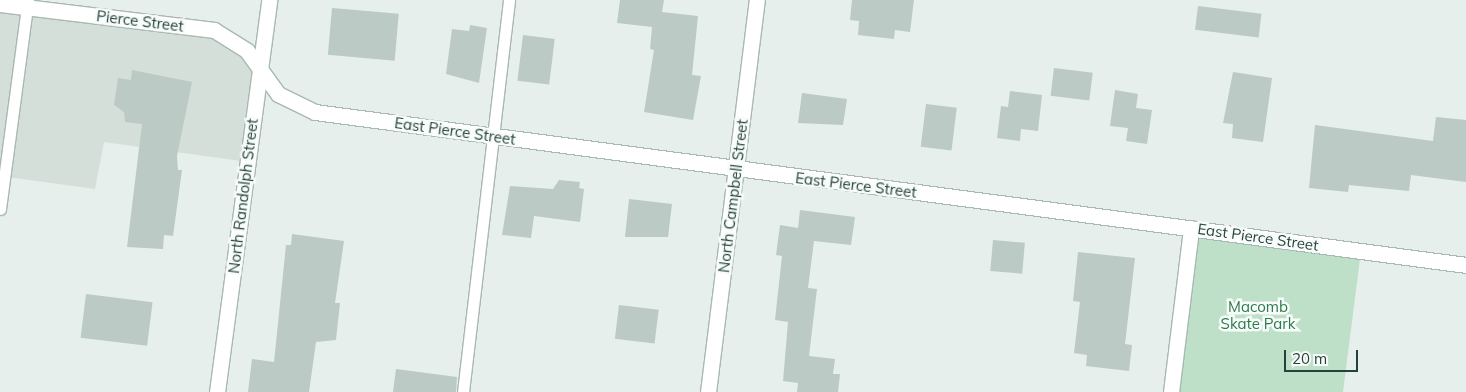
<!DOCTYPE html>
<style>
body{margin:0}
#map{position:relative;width:1466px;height:392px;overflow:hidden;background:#e6efeb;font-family:Mulish,sans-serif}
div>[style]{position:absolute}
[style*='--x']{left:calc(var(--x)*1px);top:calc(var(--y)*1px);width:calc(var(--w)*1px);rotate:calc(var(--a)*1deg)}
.built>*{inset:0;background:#d4dfda}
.green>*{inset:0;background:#bfe0c8}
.building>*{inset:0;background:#bbcac4;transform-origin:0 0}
.roads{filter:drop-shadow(1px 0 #a8b8b2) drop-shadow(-1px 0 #a8b8b2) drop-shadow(0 1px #a8b8b2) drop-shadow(0 -1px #a8b8b2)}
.service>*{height:11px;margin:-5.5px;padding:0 5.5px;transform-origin:5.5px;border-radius:5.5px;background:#fff}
.minor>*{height:15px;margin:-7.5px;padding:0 7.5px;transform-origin:7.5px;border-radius:7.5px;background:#fff}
span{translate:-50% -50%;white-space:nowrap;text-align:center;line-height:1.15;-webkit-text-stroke:5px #f7fbf9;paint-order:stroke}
.street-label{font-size:15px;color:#24423a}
.park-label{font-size:15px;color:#2d7a4b}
.scale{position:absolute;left:1284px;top:350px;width:74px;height:22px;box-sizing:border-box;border:2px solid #24423a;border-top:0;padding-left:6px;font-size:15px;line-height:18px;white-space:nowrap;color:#24423a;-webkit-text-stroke:4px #f7fbf9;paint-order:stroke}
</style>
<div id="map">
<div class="built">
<div style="clip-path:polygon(0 4px,214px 30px,254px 62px,248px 162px,104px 142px,95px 189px,0 176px)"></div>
</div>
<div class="green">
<div style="clip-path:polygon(1191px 228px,1361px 251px,1343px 392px,1171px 392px)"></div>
</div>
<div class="building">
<div style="clip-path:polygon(620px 0,664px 0,662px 12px,698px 16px,692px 75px,701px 76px,693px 120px,644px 112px,654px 50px,650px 49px,652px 27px,617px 23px)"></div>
<div style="clip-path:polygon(852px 0,914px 0,910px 32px,895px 30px,894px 39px,858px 35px,859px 21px,850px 20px)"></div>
<div style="left:1198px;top:6px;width:64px;height:24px;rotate:7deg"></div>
<div style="left:332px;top:8px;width:67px;height:47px;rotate:5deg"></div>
<div style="clip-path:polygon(470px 25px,487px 28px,479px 83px,446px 74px,452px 29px,469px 31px)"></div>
<div style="left:523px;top:35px;width:32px;height:46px;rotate:7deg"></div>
<div style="left:1054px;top:68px;width:39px;height:28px;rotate:7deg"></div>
<div style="clip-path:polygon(132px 70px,192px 82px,177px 156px,178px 170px,182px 170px,173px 236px,164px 235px,163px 249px,127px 247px,142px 124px,125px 122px,124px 112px,114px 105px,118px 78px,131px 80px)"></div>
<div style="clip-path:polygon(1233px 72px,1272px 78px,1263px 142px,1232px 138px,1233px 124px,1223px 123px)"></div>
<div style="clip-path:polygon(1115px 90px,1138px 94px,1136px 108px,1152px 110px,1147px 144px,1126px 141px,1128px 128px,1110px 126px)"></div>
<div style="clip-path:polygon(1010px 91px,1042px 95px,1038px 131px,1021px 129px,1020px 141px,997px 138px,1001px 106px,1008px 107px)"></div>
<div style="clip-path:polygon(802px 93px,847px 99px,843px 125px,798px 123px)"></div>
<div style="left:926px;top:104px;width:31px;height:43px;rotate:7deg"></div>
<div style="clip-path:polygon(1436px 117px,1466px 120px,1466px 182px,1411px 175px,1409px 191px,1349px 185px,1348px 192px,1309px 188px,1315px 125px,1433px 141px)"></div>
<div style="clip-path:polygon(559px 180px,580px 182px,579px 188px,584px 189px,580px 222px,534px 216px,531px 238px,502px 235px,510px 186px,553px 189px)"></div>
<div style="clip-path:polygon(629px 199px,672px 204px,668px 237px,625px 237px)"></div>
<div style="clip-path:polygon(800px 210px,855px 217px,851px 245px,814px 241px,808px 288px,817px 289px,809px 356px,835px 359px,833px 374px,840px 374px,838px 392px,797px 392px,798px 383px,783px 381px,788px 322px,775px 320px,782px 256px,776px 255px,780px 225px,798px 228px)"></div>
<div style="clip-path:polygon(292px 234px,344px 241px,335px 303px,340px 303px,336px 340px,316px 342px,309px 392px,248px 392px,252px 359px,274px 362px,286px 245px,291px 245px)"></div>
<div style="left:993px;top:240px;width:32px;height:31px;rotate:5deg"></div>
<div style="clip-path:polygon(1078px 252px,1135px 258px,1125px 344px,1132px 345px,1129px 371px,1086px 366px,1087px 355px,1074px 353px,1080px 302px,1073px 301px)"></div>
<div style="left:86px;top:294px;width:67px;height:44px;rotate:7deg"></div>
<div style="left:619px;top:305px;width:40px;height:34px;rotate:7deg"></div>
<div style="clip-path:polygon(396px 369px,457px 377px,456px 392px,393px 392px)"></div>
</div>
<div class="roads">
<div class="service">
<div style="--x:0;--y:209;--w:211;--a:-82.4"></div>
<div style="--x:463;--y:392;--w:395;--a:-83.3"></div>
</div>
<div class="minor">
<div style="--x:0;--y:4;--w:216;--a:6.9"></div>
<div style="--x:214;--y:30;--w:39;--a:32"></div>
<div style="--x:247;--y:51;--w:53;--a:54.2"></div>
<div style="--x:278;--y:94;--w:41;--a:25.9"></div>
<div style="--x:315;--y:112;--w:1161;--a:7.57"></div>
<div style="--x:217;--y:392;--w:395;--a:-82.4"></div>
<div style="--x:708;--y:392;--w:395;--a:-82.9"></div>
<div style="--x:1171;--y:392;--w:165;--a:-83"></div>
</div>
</div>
<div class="street-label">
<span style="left:140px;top:21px;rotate:7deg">Pierce Street</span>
<span style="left:455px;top:131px;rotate:8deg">East Pierce Street</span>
<span style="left:856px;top:185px;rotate:7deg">East Pierce Street</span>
<span style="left:243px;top:196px;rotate:-83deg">North Randolph Street</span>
<span style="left:733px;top:196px;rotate:-83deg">North Campbell Street</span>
<span style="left:1258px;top:237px;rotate:8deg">East Pierce Street</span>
</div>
<div class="park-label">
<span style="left:1258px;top:315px">Macomb<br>Skate Park</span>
</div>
<div class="scale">20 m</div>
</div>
